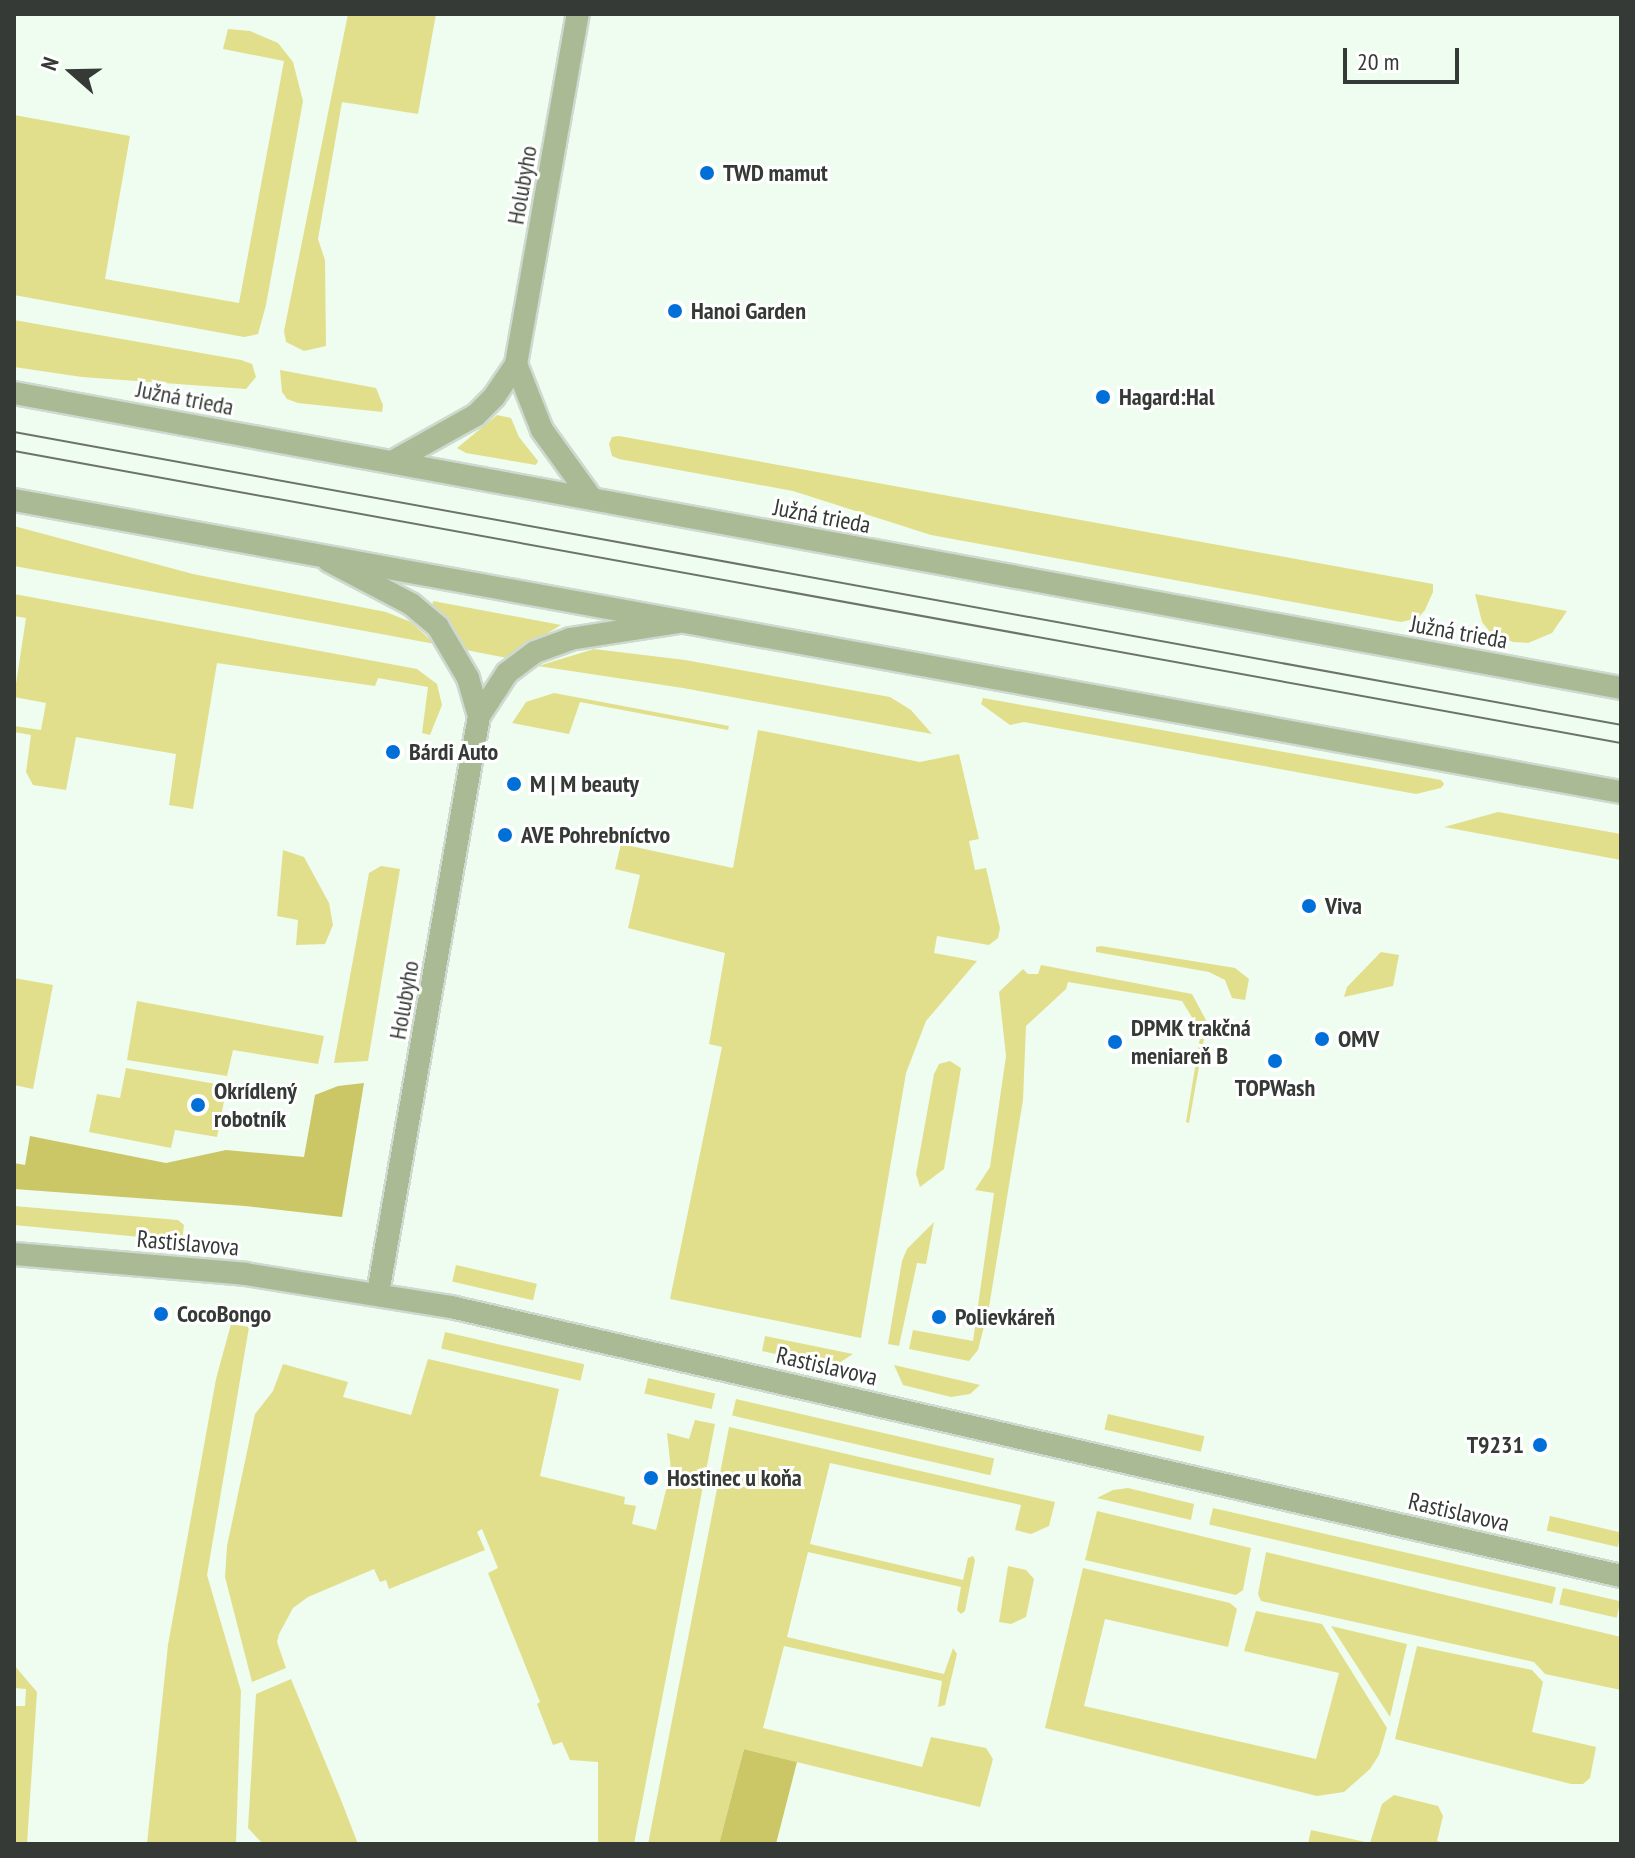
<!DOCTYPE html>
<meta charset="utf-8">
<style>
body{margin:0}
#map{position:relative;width:1635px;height:1858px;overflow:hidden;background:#effcf0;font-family:"PT Sans Narrow",sans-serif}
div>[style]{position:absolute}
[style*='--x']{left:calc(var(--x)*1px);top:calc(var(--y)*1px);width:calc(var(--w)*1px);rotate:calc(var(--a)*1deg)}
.green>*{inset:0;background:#e2df8c;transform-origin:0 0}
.forest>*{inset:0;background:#ccc766}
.roads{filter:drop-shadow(2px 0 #ced9cf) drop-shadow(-2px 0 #ced9cf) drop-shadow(0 2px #ced9cf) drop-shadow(0 -2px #ced9cf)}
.minor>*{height:22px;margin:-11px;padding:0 11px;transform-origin:11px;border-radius:11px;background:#a9ba95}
.tertiary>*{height:22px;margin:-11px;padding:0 11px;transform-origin:11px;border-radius:11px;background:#a9ba95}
.tram>*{height:2px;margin:-1px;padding:0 1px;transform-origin:1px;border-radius:1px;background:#6b736c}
.dots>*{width:22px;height:22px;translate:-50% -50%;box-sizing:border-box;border:4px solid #fff;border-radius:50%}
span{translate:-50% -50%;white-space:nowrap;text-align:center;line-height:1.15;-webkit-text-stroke:6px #fff;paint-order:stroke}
.poi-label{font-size:24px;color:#353a36;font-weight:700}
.left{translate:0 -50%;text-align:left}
.right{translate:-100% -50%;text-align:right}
.street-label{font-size:24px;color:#353a36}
.frame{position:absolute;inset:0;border:16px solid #353a36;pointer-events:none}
.north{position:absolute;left:32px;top:32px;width:80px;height:80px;-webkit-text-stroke:6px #fff;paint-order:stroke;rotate:290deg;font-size:22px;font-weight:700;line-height:32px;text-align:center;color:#353a36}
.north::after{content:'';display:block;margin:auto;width:28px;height:36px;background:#353a36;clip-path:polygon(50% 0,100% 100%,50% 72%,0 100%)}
.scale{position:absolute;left:1343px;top:48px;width:116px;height:36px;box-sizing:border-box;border:4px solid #353a36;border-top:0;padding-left:10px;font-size:24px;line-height:28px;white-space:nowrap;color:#353a36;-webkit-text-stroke:6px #fff;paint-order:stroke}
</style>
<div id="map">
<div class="green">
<div style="clip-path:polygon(348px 14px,436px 14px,418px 114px,342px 102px,318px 239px,325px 260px,326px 346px,304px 351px,286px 342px,284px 331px)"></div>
<div style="clip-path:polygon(228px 29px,250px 31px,278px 43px,293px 62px,303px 101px,266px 305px,258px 334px,244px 337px,14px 295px,14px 115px,130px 136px,105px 279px,239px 303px,284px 61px,223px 49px)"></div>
<div style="clip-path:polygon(14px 320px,241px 360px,252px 364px,256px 377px,246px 389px,82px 377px,14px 367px)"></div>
<div style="clip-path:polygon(280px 370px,376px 388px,383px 405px,382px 412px,298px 403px,287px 399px,282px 392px)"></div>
<div style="clip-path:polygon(497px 415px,511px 418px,519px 437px,538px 461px,536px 465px,466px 453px,457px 448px)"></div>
<div style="clip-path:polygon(619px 436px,1433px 584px,1433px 592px,1425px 610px,1418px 618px,1401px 622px,931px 535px,793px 491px,619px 459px,612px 456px,609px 444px,612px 437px)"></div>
<div style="clip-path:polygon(14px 526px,193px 574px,386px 612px,411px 622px,435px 644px,14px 566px)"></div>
<div style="clip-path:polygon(14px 594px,417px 669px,437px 684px,442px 705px,430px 735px,422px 733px,428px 687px,378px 678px,375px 686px,217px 663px,193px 809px,169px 805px,176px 754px,76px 737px,66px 790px,33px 785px,26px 772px,31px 735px,14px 732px,14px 726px,41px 730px,46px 703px,14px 697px,26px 618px,14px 616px)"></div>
<div style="clip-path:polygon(1475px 594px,1567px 611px,1552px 633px,1528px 643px,1513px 642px,1491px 633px,1482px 622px)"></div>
<div style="clip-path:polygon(433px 601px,561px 625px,507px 658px,466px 650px,432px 608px)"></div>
<div style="clip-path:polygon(594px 649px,685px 660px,890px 697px,911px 710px,932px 734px,683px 688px,538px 666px)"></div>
<div style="clip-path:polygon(554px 693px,729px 726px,728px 730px,580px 702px,569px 734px,512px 723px,526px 702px)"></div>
<div style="clip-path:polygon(983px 698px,1441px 780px,1444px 784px,1441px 788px,1416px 794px,1024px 722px,1010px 725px,981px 704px)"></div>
<div style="clip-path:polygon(758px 730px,920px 762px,959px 754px,979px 839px,969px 841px,975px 870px,986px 868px,1000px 928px,998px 938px,989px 945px,937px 936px,934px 953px,977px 961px,926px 1021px,906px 1073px,861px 1338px,670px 1299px,722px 1047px,709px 1044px,725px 953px,628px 928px,640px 875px,615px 869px,621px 844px,733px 868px)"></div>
<div style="clip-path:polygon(1498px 812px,1621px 834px,1621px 860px,1444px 827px)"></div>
<div style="clip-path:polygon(283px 850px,304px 857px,329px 903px,333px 925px,325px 944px,296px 945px,298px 920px,277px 916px)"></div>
<div style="clip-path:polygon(381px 866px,400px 869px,368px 1061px,334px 1063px,369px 873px)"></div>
<div style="clip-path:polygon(1101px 946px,1235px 968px,1249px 979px,1245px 1000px,1232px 998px,1225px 980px,1209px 972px,1096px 952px,1096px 947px)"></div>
<div style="clip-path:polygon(1381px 952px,1399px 955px,1393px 986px,1344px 997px,1347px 987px)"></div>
<div style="clip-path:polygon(1041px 965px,1192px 994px,1207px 1022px,1189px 1123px,1186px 1122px,1201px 1032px,1182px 1001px,1068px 982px,1066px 989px,1026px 1026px,1023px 1100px,989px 1307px,978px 1350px,969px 1361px,909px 1349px,913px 1330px,973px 1341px,994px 1193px,975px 1190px,990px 1167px,1006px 1056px,999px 992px,1023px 969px,1028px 974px,1038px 974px)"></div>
<div style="clip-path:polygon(14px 978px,53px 985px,33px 1089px,14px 1085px)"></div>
<div style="clip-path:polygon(137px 1001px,324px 1036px,318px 1064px,233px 1050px,227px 1076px,127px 1060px)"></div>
<div style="clip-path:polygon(950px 1061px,961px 1068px,944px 1169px,920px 1187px,916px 1174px,934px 1074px,939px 1064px)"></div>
<div style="clip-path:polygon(126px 1068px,227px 1086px,217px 1137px,175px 1130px,171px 1148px,89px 1132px,97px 1094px,120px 1098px)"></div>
<div style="clip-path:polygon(14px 1206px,178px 1220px,184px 1225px,182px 1241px,14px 1225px)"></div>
<div style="clip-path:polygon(934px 1222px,926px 1264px,917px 1263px,899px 1346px,888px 1344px,902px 1261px,907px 1249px)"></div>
<div style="left:456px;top:1265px;width:83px;height:17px;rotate:13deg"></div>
<div style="clip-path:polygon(231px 1324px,249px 1327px,207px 1575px,241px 1691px,236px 1844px,147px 1844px,168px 1645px,216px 1379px)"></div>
<div style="left:445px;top:1332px;width:143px;height:17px;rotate:13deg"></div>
<div style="clip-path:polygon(765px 1336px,853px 1354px,833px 1367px,762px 1351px)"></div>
<div style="clip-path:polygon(428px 1359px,559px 1389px,540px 1476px,625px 1497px,624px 1504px,636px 1506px,632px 1524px,656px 1530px,671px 1470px,667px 1433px,689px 1439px,695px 1420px,715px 1424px,634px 1844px,598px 1844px,598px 1762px,570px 1760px,562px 1742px,553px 1745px,537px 1704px,540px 1702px,488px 1573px,498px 1568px,482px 1529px,477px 1532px,485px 1550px,389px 1589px,386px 1580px,380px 1582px,374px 1569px,308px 1597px,293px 1608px,279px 1634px,277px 1642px,286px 1668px,252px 1682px,225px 1577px,227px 1546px,255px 1414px,273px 1391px,283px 1364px,348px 1382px,343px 1397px,411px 1415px)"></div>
<div style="clip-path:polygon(894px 1365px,976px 1384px,980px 1385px,970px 1394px,951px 1397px,903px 1385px)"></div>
<div style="left:648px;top:1378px;width:69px;height:16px;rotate:13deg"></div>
<div style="left:736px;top:1399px;width:265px;height:17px;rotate:13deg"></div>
<div style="left:1108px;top:1414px;width:99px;height:16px;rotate:13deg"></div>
<div style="clip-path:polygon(729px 1427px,1055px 1502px,1049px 1526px,1031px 1534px,1015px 1530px,1021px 1505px,830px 1463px,810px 1544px,963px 1580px,968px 1558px,973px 1556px,975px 1560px,965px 1611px,961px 1614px,957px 1610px,961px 1587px,808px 1552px,787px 1637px,944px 1674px,953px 1648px,957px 1654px,945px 1705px,938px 1707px,942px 1681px,784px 1646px,763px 1728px,922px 1767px,931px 1737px,986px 1748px,993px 1759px,980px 1807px,744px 1749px,719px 1844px,648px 1844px)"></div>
<div style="clip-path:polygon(1128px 1488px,1194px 1504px,1191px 1520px,1097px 1498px,1113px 1490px)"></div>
<div style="left:1213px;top:1508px;width:352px;height:17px;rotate:13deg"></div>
<div style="clip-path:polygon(1097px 1511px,1251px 1548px,1243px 1590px,1236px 1595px,1085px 1560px)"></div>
<div style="left:1550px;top:1516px;width:73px;height:15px;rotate:13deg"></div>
<div style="clip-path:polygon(1266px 1552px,1621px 1637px,1621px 1690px,1545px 1674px,1534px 1662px,1261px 1601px,1258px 1594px)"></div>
<div style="clip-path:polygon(1008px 1566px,1026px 1570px,1034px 1579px,1026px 1617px,1011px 1624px,999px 1622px)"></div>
<div style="clip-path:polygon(1083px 1568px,1230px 1603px,1237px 1609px,1228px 1647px,1105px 1619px,1084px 1706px,1316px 1759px,1339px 1673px,1244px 1651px,1256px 1611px,1322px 1624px,1387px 1728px,1379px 1755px,1370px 1769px,1344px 1792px,1317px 1796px,1045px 1728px)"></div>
<div style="left:1563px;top:1588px;width:59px;height:17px;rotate:13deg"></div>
<div style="clip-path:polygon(1331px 1626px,1407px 1644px,1390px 1717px)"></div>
<div style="clip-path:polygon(1417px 1646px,1532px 1670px,1543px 1682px,1532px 1732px,1596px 1747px,1590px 1778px,1583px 1784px,1571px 1784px,1395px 1739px)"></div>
<div style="clip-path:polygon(14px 1665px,37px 1692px,27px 1844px,14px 1844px,14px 1706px,25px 1706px,26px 1689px,14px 1688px)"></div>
<div style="clip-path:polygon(291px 1679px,341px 1800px,358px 1844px,263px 1844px,248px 1828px,256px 1694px)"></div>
<div style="clip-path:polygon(1394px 1795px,1438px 1806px,1443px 1816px,1437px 1841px,1447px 1844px,1308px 1844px,1311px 1830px,1370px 1843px,1382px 1804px)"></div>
</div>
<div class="forest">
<div style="clip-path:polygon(364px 1083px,342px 1217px,245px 1206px,14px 1189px,14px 1163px,25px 1165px,30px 1136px,166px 1163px,226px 1150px,304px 1157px,315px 1095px,338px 1086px)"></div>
<div style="clip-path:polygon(744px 1749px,797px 1762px,776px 1844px,719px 1844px)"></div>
</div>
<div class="roads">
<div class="minor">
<div style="--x:516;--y:364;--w:71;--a:68.5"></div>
<div style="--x:542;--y:430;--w:85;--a:54.1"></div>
<div style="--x:392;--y:462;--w:96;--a:-29.2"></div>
<div style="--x:476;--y:415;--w:25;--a:-45"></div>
<div style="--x:494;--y:397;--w:40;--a:-56"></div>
<div style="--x:516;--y:364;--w:355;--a:-80"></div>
<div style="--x:329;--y:561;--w:93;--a:27.7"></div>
<div style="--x:411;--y:604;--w:35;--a:40"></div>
<div style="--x:438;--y:627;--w:59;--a:59.5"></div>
<div style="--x:468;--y:678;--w:40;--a:74"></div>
<div style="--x:378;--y:1293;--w:586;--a:-80.07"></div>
<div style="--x:479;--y:716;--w:51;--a:-56.9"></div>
<div style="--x:507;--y:673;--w:35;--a:-37"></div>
<div style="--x:535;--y:652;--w:37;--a:-20"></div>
<div style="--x:570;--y:639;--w:109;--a:-8.9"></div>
</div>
<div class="tertiary">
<div style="--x:14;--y:393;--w:1634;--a:10.4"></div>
<div style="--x:14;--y:500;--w:1633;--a:10.3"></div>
<div style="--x:14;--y:1254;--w:232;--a:4.9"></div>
<div style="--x:245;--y:1274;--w:209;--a:9.1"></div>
<div style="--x:451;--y:1307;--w:1201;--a:12.95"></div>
</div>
</div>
<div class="tram">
<div style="--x:14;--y:432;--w:1633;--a:10.33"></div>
<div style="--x:14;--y:451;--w:1633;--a:10.3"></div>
</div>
<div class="dots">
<div style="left:707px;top:173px;background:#0070d8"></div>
<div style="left:675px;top:311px;background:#0070d8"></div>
<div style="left:1103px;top:397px;background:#0070d8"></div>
<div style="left:393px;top:752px;background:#0070d8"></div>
<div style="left:514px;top:784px;background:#0070d8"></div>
<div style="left:505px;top:835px;background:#0070d8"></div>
<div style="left:1309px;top:906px;background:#0070d8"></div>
<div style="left:1322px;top:1039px;background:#0070d8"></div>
<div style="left:1115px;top:1042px;background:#0070d8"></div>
<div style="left:1275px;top:1061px;background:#0070d8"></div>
<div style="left:198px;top:1105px;background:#0070d8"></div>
<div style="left:161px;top:1314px;background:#0070d8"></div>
<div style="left:939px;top:1317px;background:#0070d8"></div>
<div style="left:1540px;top:1445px;background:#0070d8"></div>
<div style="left:651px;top:1478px;background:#0070d8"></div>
</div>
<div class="poi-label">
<span class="left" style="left:723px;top:173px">TWD mamut</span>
<span class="left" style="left:691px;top:311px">Hanoi Garden</span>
<span class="left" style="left:1119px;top:397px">Hagard:Hal</span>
<span class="left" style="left:409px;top:752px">Bárdi Auto</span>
<span class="left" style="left:530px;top:784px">M | M beauty</span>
<span class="left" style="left:521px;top:835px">AVE Pohrebníctvo</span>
<span class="left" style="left:1325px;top:906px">Viva</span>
<span class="left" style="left:1131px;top:1042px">DPMK trakčná<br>meniareň B</span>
<span class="left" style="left:1338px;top:1039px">OMV</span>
<span style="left:1275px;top:1088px">TOPWash</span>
<span class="left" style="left:214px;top:1105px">Okrídlený<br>robotník</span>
<span class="left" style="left:177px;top:1314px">CocoBongo</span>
<span class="left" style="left:955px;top:1317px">Polievkáreň</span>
<span class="right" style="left:1524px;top:1445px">T9231</span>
<span class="left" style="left:667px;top:1478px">Hostinec u koňa</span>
</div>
<div class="street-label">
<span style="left:522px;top:185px;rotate:-80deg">Holubyho</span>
<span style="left:185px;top:398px;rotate:11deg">Južná trieda</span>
<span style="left:822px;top:516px;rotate:11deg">Južná trieda</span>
<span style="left:1459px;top:632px;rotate:10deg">Južná trieda</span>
<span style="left:404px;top:1000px;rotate:-80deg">Holubyho</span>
<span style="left:188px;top:1243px;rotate:5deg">Rastislavova</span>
<span style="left:827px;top:1366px;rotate:13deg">Rastislavova</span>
<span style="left:1459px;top:1512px;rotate:13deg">Rastislavova</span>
</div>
<div class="frame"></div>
<div class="north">N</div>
<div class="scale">20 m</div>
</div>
